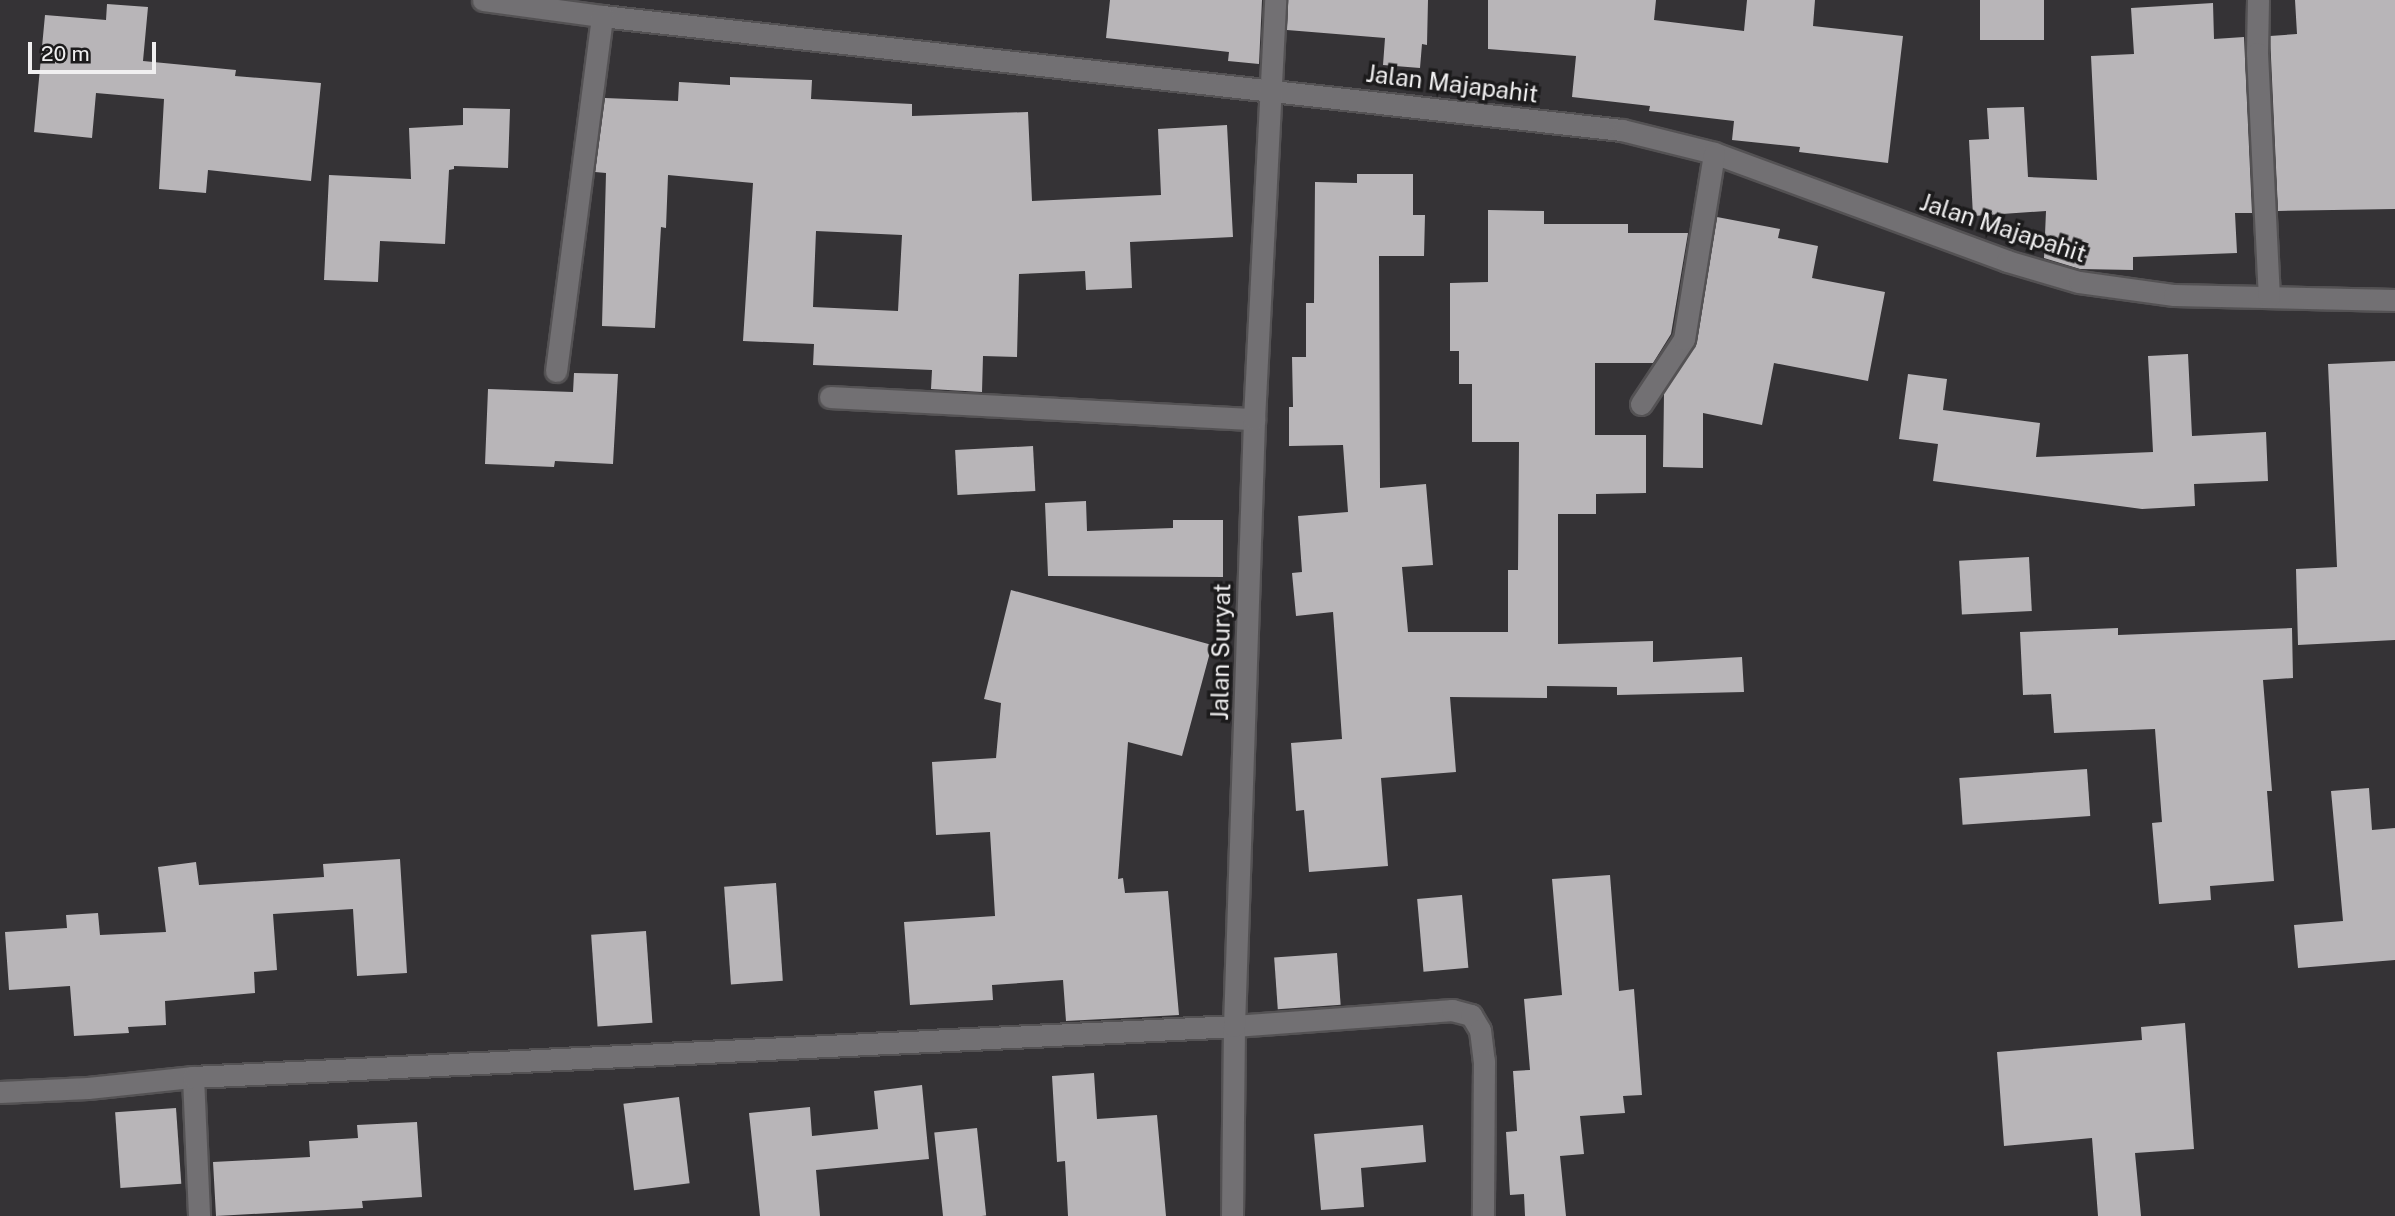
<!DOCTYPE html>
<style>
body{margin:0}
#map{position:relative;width:2395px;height:1216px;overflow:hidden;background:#353336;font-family:"Public Sans",sans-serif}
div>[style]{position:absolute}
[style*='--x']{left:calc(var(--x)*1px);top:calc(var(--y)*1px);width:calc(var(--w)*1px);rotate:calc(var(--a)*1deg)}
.building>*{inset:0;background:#b8b5b8;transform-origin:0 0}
.roads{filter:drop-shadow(2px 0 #545254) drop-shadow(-2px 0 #545254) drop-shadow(0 2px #545254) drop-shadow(0 -2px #545254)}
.minor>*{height:21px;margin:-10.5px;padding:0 10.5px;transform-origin:10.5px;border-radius:10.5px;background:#727073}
span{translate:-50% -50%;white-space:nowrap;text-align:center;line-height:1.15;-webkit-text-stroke:7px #1c1b1c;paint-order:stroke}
.street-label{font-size:24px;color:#f0eff0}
.scale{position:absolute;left:28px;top:42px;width:128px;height:32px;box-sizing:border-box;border:4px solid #f0eff0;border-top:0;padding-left:9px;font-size:21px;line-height:24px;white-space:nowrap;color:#f0eff0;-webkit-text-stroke:5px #1c1b1c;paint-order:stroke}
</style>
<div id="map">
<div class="building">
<div style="clip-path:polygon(1110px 0,1262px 0,1259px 64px,1228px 61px,1229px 52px,1106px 38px)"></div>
<div style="clip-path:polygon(1288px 0,1428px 0,1427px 45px,1422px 44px,1420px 68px,1383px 65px,1385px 38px,1287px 30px)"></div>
<div style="clip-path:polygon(1488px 0,1656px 0,1654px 20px,1744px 31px,1747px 0,1815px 0,1813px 26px,1903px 36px,1888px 163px,1799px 152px,1800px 147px,1732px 140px,1734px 121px,1649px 111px,1650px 106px,1572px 97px,1576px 56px,1488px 49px)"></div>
<div style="left:1980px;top:0;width:64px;height:40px"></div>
<div style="clip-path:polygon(2295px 0,2395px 0,2395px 209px,2278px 211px,2270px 36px,2297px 34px)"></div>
<div style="clip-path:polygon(2213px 3px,2214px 39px,2244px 37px,2252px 213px,2235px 213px,2237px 253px,2133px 257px,2133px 270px,2080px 269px,2044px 258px,2046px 211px,1973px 216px,1969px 140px,1989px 139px,1987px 108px,2024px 107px,2028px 177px,2097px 180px,2091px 56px,2134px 54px,2131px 8px)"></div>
<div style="clip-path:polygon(107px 4px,148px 7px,143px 61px,236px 70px,235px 76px,321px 83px,311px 181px,208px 170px,206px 193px,159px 189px,164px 99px,96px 93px,92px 138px,34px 132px,45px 15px,106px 20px)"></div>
<div style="clip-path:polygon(evenodd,730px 77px,812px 80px,811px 99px,912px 104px,912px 116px,1028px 112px,1032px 201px,1161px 195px,1158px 129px,1227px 125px,1233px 237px,1130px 242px,1132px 288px,1086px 290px,1085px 271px,1019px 274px,1017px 357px,983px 356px,982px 392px,931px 389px,932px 370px,813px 365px,814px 344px,743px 341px,753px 183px,668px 175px,666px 228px,661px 227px,655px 328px,602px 326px,606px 173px,595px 172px,605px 98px,678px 101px,679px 82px,730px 85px,730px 77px,816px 231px,902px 235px,898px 311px,813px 307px,816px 231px)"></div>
<div style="clip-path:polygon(463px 108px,510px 109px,508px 168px,454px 166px,454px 169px,449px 170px,445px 244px,380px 241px,378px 282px,324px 280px,329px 175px,411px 179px,409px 128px,463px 125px)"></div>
<div style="clip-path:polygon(1357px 174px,1413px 174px,1413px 215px,1425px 215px,1424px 256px,1379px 256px,1380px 488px,1426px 484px,1433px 565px,1402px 567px,1408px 632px,1508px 632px,1508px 570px,1518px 570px,1519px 442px,1472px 442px,1472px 384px,1459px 384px,1459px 351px,1450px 351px,1450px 283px,1488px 282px,1488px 210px,1544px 211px,1544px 224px,1628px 224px,1628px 233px,1688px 233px,1671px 334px,1653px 363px,1595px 363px,1595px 435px,1646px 435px,1646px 493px,1596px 494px,1596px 514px,1558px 514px,1558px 644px,1653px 641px,1653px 662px,1742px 657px,1744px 692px,1617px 695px,1617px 687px,1547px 686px,1547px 698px,1450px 697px,1456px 772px,1381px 778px,1388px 866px,1309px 872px,1304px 810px,1296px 811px,1291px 743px,1342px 739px,1333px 612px,1296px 616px,1292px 573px,1302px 572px,1298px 516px,1348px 512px,1343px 445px,1289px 446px,1289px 407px,1293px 407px,1292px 357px,1306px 357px,1306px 303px,1314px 303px,1315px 182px,1357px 183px)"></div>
<div style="clip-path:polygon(1717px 217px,1780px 229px,1778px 238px,1818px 246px,1812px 278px,1885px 292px,1868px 381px,1774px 363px,1762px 425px,1703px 413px,1703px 468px,1663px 467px,1664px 393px,1697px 342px)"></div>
<div style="clip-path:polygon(2188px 354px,2192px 436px,2266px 432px,2268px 481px,2194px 484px,2195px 506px,2142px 509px,1933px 481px,1938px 444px,1899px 439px,1908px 374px,1947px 379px,1943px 410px,2040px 423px,2036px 457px,2153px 452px,2148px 356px)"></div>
<div style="clip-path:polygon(2395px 361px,2395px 640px,2298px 645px,2296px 569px,2337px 567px,2328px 364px)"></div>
<div style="clip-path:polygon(574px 373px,618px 374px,613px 464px,555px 461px,554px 467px,485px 464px,488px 389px,573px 392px)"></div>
<div style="left:1033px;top:446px;width:45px;height:78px;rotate:87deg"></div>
<div style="clip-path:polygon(1086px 501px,1087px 531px,1173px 528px,1173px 520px,1223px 520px,1223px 577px,1048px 576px,1045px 503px)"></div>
<div style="left:2029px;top:557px;width:54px;height:70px;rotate:87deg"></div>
<div style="clip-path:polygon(1011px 590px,1212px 645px,1182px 756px,1128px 742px,1118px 879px,1123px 878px,1125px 893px,1168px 891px,1179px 1015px,1066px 1021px,1063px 980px,992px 985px,993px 1000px,910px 1005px,904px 922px,995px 916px,990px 832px,936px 835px,932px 762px,996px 758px,1001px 703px,984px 699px)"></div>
<div style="clip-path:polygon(2118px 628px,2118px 635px,2292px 628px,2293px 678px,2263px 680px,2272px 791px,2267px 791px,2274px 881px,2210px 886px,2211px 900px,2159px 904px,2152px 823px,2162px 822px,2155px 729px,2054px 733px,2051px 694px,2023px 695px,2020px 632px)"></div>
<div style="left:2087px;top:769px;width:47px;height:128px;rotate:86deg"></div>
<div style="clip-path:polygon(2369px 788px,2372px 830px,2395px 828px,2395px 960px,2298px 968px,2294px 925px,2343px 921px,2331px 791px)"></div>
<div style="clip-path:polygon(400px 859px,407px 973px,357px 976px,353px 909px,273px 914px,277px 970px,254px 972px,255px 993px,165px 1001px,166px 1025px,128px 1027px,129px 1033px,74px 1036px,70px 986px,9px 990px,5px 932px,67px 928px,66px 915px,98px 913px,100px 935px,166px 932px,158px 867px,196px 862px,199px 885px,324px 877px,323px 864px)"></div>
<div style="clip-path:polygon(1610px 875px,1619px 991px,1634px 989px,1642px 1095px,1623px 1096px,1625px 1113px,1580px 1116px,1584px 1154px,1560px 1156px,1566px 1216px,1525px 1216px,1524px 1194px,1510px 1195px,1506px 1132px,1517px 1131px,1513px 1071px,1530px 1070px,1524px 999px,1562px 995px,1552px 879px)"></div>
<div style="left:776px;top:883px;width:98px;height:52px;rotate:86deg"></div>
<div style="left:1462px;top:895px;width:73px;height:45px;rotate:85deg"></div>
<div style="left:646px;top:931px;width:92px;height:55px;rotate:86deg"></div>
<div style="left:1337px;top:953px;width:52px;height:63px;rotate:86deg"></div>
<div style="clip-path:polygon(2185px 1023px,2194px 1149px,2135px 1153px,2141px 1216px,2098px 1216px,2092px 1138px,2004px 1146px,1997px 1052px,2142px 1040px,2141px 1027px)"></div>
<div style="clip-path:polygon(1094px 1073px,1097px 1119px,1157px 1115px,1166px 1216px,1068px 1216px,1065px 1161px,1057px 1162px,1052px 1076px)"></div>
<div style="clip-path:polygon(922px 1085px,929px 1159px,816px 1170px,820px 1216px,760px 1216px,749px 1113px,810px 1107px,812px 1136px,878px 1129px,874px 1091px)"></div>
<div style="left:679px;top:1097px;width:87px;height:56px;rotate:83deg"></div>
<div style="left:176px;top:1108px;width:76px;height:61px;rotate:86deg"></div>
<div style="clip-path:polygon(417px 1122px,422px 1197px,362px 1201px,363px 1208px,216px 1216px,213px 1162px,310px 1157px,309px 1141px,358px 1138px,357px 1125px)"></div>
<div style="clip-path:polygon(1423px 1125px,1426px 1162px,1361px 1168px,1364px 1207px,1321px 1210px,1314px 1134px)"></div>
<div style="left:977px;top:1128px;width:88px;height:43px;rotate:84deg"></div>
</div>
<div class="roads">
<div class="minor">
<div style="--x:483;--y:0;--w:120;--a:7.7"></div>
<div style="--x:602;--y:16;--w:1026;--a:6.38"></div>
<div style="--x:1622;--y:130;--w:95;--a:14"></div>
<div style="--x:1714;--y:153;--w:312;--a:20.2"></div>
<div style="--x:2007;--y:261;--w:75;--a:16.3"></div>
<div style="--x:2079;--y:282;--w:96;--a:7.8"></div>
<div style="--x:2174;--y:295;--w:221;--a:1.3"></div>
<div style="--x:2258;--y:0;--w:53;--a:91.1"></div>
<div style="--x:2257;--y:53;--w:244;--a:87.2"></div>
<div style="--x:556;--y:371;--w:358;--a:-82.6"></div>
<div style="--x:830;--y:397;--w:425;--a:3"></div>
<div style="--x:1641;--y:404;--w:78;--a:-56.5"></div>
<div style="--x:1684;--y:339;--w:188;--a:-80.8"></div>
<div style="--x:193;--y:1077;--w:139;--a:87.5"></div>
<div style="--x:0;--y:1092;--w:88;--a:-2.6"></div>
<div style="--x:88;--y:1088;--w:106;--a:-6"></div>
<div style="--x:193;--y:1077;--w:1042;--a:-2.8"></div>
<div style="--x:1234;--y:1026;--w:219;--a:-4.2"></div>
<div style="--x:1452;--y:1010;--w:20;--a:15"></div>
<div style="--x:1471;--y:1015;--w:17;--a:59"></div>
<div style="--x:1480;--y:1030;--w:31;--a:83"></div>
<div style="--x:1484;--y:1061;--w:155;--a:90.4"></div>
<div style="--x:1232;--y:1216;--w:190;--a:-89.4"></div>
<div style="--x:1234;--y:1026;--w:607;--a:-88.11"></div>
<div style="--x:1254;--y:419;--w:420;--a:-87.1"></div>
</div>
</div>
<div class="street-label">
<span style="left:1452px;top:84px;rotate:7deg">Jalan Majapahit</span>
<span style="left:2003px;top:228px;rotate:18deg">Jalan Majapahit</span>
<span style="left:1221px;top:652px;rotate:-89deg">Jalan Suryat</span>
</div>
<div class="scale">20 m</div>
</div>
